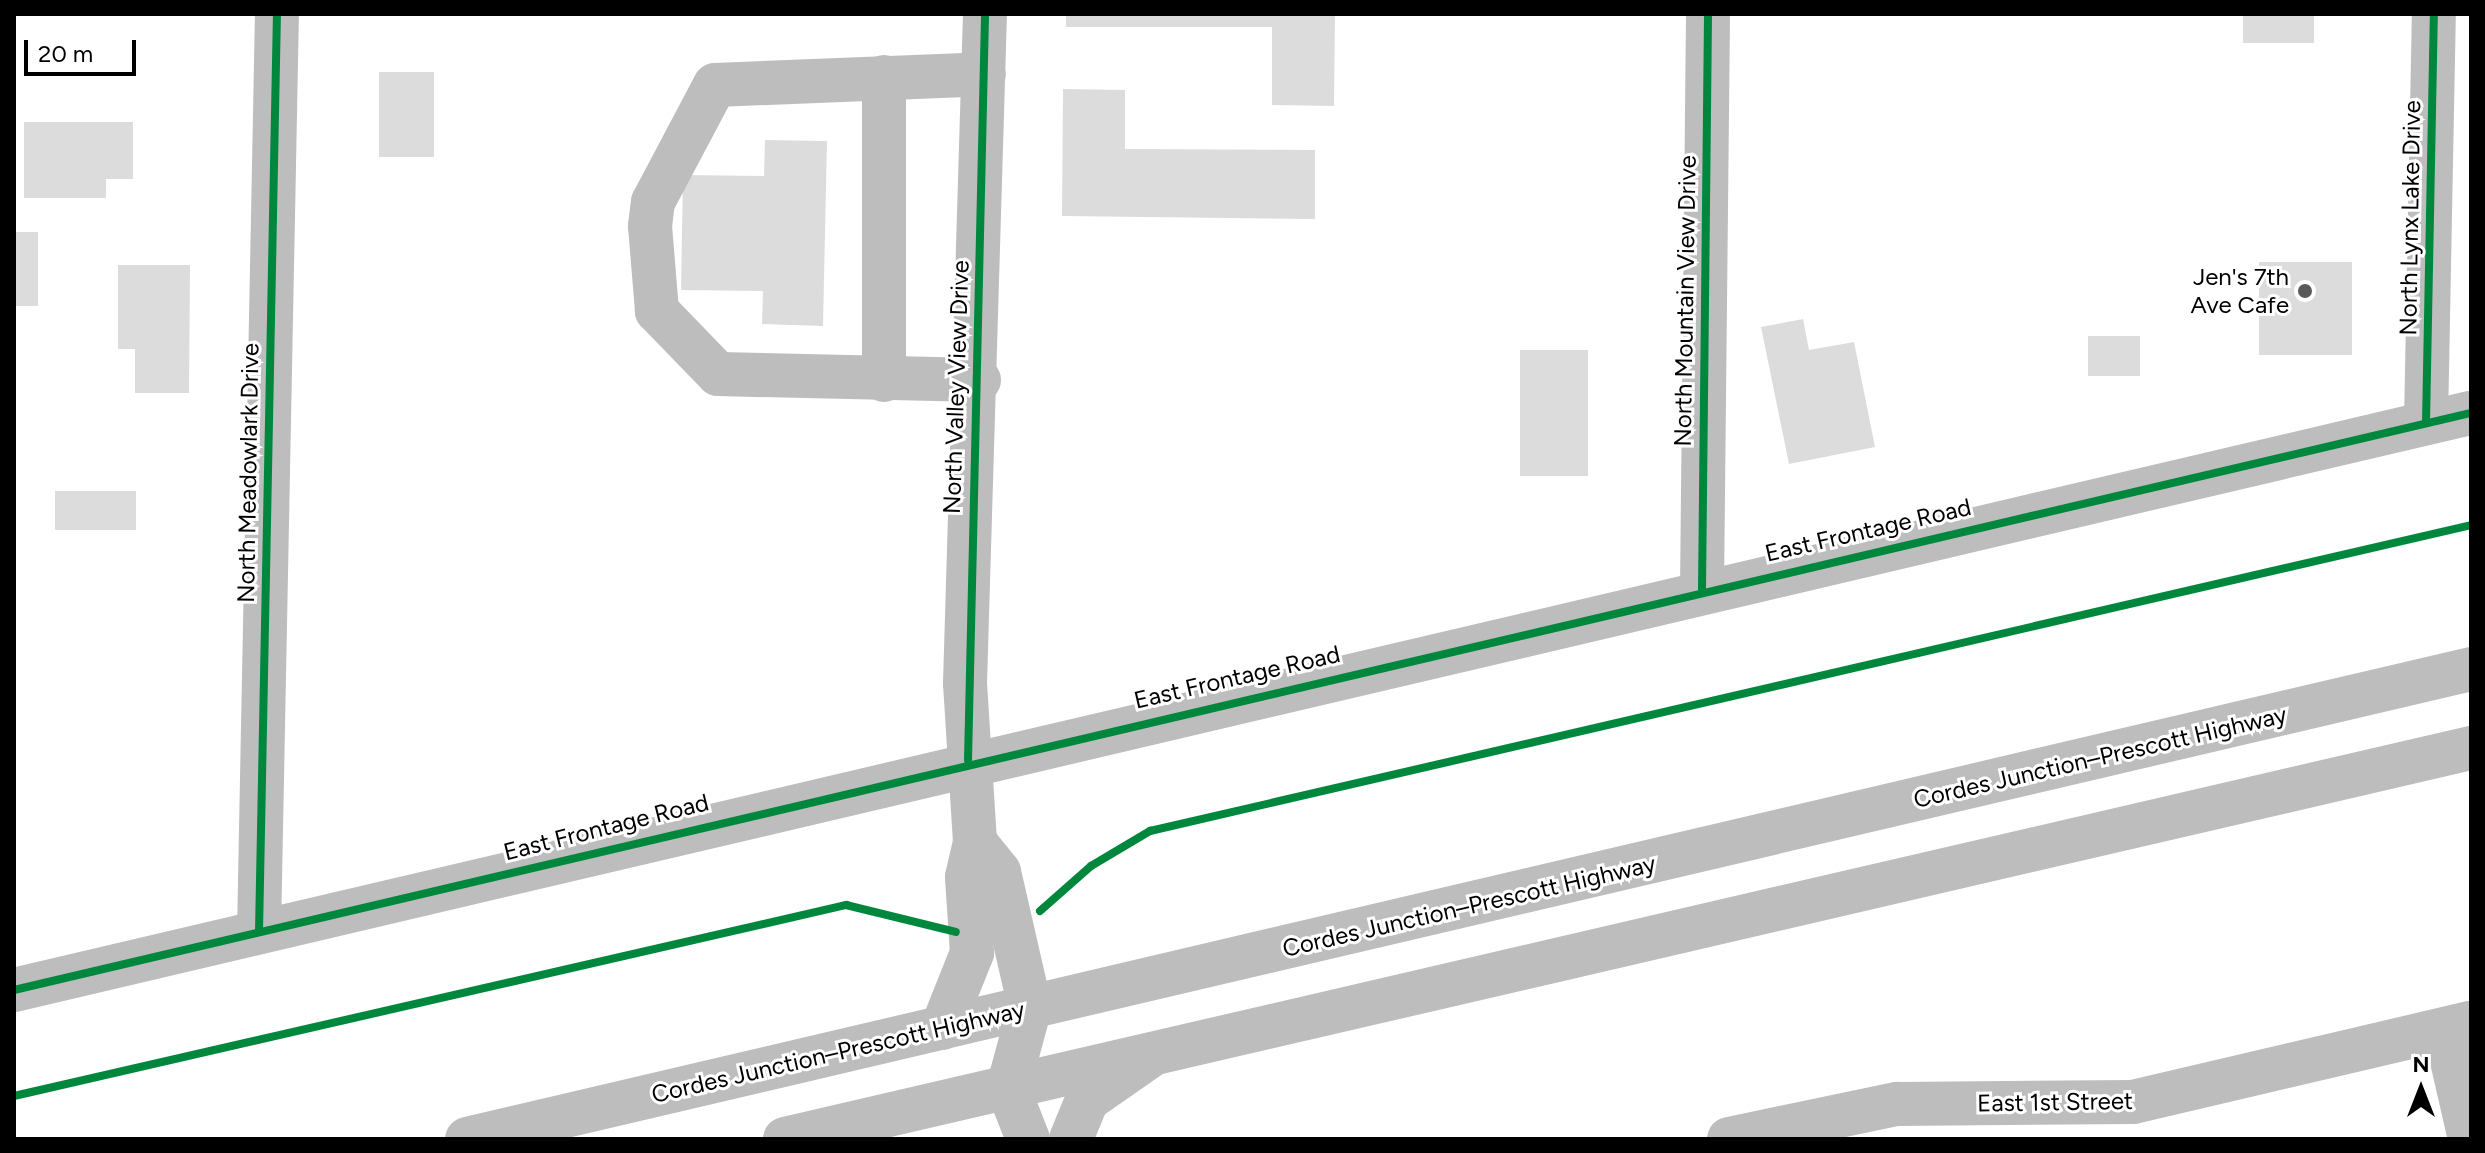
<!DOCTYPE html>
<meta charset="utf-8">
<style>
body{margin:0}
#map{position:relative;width:2485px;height:1153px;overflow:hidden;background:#fff;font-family:Figtree,sans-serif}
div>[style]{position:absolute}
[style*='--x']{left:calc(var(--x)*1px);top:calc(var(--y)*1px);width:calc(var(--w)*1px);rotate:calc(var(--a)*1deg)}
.building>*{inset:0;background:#dcdcdc;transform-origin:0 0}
.minor>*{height:44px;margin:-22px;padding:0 22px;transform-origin:22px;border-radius:22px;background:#bdbdbd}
.major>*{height:44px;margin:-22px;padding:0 22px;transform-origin:22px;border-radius:22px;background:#bdbdbd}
.cycleway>*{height:8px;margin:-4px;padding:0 4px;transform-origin:4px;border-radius:4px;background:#00873e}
.dots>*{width:22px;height:22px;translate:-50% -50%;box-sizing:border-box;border:4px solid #fff;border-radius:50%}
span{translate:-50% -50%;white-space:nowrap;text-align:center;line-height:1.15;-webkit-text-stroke:6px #fff;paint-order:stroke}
.street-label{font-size:24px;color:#000}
.poi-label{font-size:24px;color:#000}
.right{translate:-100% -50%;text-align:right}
.frame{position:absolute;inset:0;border:16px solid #000;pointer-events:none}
.north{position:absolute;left:2381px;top:1049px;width:80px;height:80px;-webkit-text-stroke:6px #fff;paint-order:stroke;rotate:0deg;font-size:22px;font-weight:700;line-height:32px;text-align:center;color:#000}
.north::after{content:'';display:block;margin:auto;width:28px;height:36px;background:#000;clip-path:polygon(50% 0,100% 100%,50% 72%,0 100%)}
.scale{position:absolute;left:24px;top:40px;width:112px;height:36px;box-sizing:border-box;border:4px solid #000;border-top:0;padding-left:10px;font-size:24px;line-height:28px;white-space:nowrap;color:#000;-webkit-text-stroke:6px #fff;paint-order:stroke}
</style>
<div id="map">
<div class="building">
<div style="clip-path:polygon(1066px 14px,1335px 14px,1334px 106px,1272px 105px,1272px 27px,1066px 27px)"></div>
<div style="left:2243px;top:14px;width:71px;height:29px"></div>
<div style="left:379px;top:72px;width:55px;height:85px"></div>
<div style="clip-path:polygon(1063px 89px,1125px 90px,1125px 149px,1315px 150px,1315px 219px,1062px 216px)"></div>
<div style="clip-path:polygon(24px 122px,133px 122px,133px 179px,106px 179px,106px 198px,24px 198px)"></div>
<div style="clip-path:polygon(765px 140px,827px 141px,823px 326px,762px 324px,763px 291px,681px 290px,683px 175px,764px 176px)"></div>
<div style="left:14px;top:232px;width:24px;height:74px"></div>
<div style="left:2259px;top:262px;width:93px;height:93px"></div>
<div style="clip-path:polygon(118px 265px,190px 265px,189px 393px,135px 393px,135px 349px,118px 349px)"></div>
<div style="clip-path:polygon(1803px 319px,1809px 350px,1854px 342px,1875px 447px,1789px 464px,1761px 327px)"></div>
<div style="left:2088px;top:336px;width:52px;height:40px"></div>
<div style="left:1520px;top:350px;width:68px;height:126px"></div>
<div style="left:55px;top:491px;width:81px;height:39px"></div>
</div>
<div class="minor">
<div style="--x:884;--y:77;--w:303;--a:90"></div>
<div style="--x:979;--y:380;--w:261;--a:-178.7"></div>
<div style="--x:718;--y:374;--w:88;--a:-134.1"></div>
<div style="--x:657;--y:311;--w:85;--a:-94.7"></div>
<div style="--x:650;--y:226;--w:24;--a:-83"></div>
<div style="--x:653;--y:202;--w:132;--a:-62.1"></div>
<div style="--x:715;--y:85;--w:269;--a:-2.3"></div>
<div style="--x:2426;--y:423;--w:409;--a:-88.9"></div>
<div style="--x:1702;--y:589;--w:575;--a:-89.4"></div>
<div style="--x:975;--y:842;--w:38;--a:51"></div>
<div style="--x:999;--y:872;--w:139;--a:77.1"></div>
<div style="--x:1030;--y:1007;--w:84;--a:105.2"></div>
<div style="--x:1008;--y:1088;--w:55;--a:68.6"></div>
<div style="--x:259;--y:932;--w:918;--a:-88.88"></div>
<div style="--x:14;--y:990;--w:2524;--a:-13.22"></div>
<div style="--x:942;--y:1028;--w:81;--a:-68.2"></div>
<div style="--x:972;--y:953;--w:76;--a:-93.8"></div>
<div style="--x:967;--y:877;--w:36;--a:-77"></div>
<div style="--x:975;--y:842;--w:159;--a:-93.6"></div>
<div style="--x:965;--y:683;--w:669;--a:-88.29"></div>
<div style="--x:2445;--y:1030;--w:112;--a:77.1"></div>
<div style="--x:1071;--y:1139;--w:42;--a:-67.7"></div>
<div style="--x:1087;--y:1100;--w:77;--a:-34.9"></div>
<div style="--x:1729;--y:1139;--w:172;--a:-11.8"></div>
<div style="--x:1897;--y:1104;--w:236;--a:-0.5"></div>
<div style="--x:2133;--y:1102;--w:347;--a:-13.2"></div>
</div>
<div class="major">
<div style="--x:467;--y:1139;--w:2058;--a:-13.2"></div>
<div style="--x:785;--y:1139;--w:1731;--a:-13.06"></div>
</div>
<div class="cycleway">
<div style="--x:2426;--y:423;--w:409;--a:-88.9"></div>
<div style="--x:1702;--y:589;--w:575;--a:-89.4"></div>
<div style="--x:968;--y:760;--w:746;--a:-88.69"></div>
<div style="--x:1040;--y:911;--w:68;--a:-41.4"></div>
<div style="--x:1091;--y:866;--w:69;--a:-30.7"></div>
<div style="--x:1150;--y:831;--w:1356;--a:-13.04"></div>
<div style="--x:259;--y:932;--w:918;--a:-88.88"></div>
<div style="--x:14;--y:990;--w:2524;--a:-13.22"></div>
<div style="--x:14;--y:1096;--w:854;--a:-12.93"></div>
<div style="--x:846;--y:905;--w:113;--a:13.8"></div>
</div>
<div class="dots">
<div style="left:2305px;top:291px;background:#595959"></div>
</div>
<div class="street-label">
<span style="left:2410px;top:218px;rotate:-89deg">North Lynx Lake Drive</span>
<span style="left:1685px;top:301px;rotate:-89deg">North Mountain View Drive</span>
<span style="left:956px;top:387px;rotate:-88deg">North Valley View Drive</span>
<span style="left:248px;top:473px;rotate:-89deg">North Meadowlark Drive</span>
<span style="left:1868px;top:530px;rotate:-13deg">East Frontage Road</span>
<span style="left:1237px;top:677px;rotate:-13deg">East Frontage Road</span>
<span style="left:2100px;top:757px;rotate:-13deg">Cordes Junction–Prescott Highway</span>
<span style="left:606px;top:827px;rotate:-14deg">East Frontage Road</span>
<span style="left:1469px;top:906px;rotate:-13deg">Cordes Junction–Prescott Highway</span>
<span style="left:838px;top:1052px;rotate:-13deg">Cordes Junction–Prescott Highway</span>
<span style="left:2055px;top:1102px;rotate:-1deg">East 1st Street</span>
</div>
<div class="poi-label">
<span class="right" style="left:2289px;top:291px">Jen's 7th<br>Ave Cafe</span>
</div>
<div class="frame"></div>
<div class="north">N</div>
<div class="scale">20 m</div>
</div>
